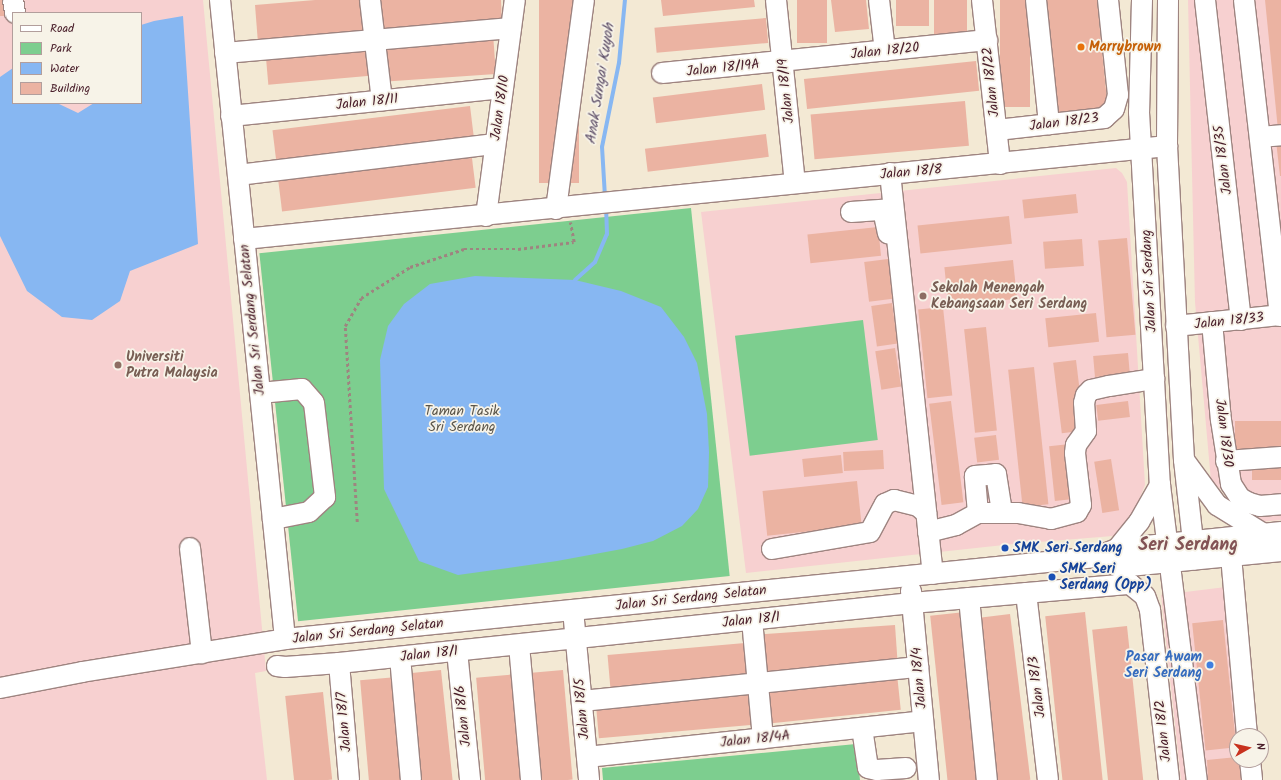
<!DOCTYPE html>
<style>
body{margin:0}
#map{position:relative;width:1281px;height:780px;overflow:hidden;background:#f3e9d4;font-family:Kalam,sans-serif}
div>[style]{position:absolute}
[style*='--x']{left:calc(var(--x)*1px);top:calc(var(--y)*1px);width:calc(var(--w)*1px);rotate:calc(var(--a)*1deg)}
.built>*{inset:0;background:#f7d0d0}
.green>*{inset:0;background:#7dce8f;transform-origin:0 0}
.water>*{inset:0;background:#87b7f2}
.stream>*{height:4px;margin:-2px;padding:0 2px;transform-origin:2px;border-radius:2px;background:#87b7f2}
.building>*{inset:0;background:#ebb3a2;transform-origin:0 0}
.path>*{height:2.5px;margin-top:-1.25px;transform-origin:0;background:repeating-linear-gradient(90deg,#9e8480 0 3px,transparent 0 6px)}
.roads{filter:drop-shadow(1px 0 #9e8480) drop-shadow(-1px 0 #9e8480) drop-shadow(0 1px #9e8480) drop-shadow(0 -1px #9e8480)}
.minor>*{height:20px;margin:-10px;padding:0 10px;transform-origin:10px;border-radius:10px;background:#fff}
.dots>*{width:11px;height:11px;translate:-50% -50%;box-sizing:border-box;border:2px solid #f7f3e8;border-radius:50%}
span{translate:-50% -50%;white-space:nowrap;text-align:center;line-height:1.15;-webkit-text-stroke:3.5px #f7f3e8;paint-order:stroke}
.food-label{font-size:14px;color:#c56008;font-weight:700}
.left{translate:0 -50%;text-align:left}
.street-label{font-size:14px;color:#4a1f2b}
.education-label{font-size:14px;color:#785e54;font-weight:700}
.park-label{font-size:14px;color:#595449}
.transit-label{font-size:14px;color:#164399;font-weight:700}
.shop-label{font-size:14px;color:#366cbe;font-weight:700}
.right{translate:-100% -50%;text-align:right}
.water-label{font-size:15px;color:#5c4d67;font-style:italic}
.district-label{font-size:18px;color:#825355;font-weight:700}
.legend{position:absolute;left:12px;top:12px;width:130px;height:92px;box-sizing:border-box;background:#f7f3e8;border:1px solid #b29e9c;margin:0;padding:5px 7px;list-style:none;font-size:12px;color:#4a1f2b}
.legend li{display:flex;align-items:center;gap:8px;height:20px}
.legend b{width:20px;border:1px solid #b29e9c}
.north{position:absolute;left:1229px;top:728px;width:40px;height:40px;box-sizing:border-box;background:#f7f3e8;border:1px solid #b29e9c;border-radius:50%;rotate:82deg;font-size:11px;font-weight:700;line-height:16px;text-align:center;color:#4a1f2b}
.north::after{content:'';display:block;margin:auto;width:14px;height:18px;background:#c8321e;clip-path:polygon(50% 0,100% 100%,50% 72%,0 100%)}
</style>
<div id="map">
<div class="built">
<div style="clip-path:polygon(evenodd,0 0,203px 0,266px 671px,255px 673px,267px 780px,0 780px,0 0,13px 13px,141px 13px,141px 103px,13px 103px,13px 13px)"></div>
<div style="clip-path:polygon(1188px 0,1281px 0,1281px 520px,1260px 522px,1211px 481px,1195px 302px)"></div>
<div style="clip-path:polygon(1116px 168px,1122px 173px,1127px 182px,1145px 485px,1135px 510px,1124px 528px,1113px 536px,1013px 544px,746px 573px,701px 212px)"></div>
<div style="clip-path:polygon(1242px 585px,1258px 736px,1237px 736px,1237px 760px,1261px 760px,1263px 780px,1181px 780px,1161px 595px)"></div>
</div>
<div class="green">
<div style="left:691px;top:208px;width:370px;height:434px;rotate:84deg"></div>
<div style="left:863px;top:320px;width:121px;height:129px;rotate:83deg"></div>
<div style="clip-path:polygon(856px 744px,860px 780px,603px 780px,602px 768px)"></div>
</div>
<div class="water">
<div style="clip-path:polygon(183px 16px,198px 244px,130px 271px,120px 301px,92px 320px,62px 317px,27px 291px,0 236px,0 77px,13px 68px,13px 103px,57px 103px,78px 113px,94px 103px,141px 103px,141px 25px,154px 21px)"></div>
<div style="clip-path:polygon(475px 276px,575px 280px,621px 291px,661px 307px,684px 337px,697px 363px,707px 414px,709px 452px,708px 487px,698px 509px,682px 526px,653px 541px,622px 549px,557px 561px,458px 575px,419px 561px,384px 489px,380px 360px,388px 326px,404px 304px,430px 284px)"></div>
</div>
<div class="stream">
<div style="--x:605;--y:197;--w:50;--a:-93.4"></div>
<div style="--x:602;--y:147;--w:86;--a:-78.6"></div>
<div style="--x:619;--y:63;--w:63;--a:-84.6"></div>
<div style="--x:575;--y:280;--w:27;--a:-42"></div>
<div style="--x:595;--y:262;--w:30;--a:-67"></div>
<div style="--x:607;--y:234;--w:26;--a:-92"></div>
</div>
<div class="building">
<div style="clip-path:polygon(0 0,3px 0,5px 16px,0 16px)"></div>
<div style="clip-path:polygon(315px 0,364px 0,367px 33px,258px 43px,255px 5px)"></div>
<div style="clip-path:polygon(378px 0,501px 0,502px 26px,380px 33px)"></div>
<div style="left:539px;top:0;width:40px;height:183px"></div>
<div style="clip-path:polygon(661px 0,754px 0,755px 7px,663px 16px)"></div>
<div style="left:797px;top:0;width:30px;height:43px"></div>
<div style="clip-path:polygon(831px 0,866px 0,869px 29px,835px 32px)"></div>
<div style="left:896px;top:0;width:33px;height:26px"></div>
<div style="left:934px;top:0;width:33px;height:35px"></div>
<div style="left:1000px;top:0;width:30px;height:107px"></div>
<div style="clip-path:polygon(1042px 0,1097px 0,1107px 100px,1097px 112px,1054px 117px)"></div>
<div style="clip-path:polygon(1265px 0,1281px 0,1281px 130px,1278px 130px)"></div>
<div style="left:766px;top:18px;width:25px;height:112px;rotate:85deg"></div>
<div style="left:493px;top:33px;width:41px;height:113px;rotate:86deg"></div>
<div style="left:367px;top:42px;width:34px;height:102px;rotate:85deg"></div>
<div style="left:976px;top:61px;width:30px;height:173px;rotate:84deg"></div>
<div style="left:762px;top:84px;width:26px;height:110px;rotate:83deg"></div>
<div style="left:965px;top:101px;width:45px;height:155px;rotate:85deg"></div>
<div style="left:470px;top:106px;width:34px;height:199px;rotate:83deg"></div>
<div style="left:766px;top:134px;width:23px;height:122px;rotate:83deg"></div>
<div style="clip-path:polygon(1276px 141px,1281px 141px,1281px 176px,1280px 176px)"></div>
<div style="left:471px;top:150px;width:38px;height:195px;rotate:83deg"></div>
<div style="left:1076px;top:194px;width:19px;height:54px;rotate:84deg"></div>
<div style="left:1009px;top:216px;width:28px;height:92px;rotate:84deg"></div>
<div style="left:878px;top:227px;width:29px;height:71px;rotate:84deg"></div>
<div style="left:1127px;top:238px;width:97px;height:29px;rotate:85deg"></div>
<div style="left:1082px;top:239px;width:27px;height:39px;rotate:86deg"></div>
<div style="left:888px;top:259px;width:40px;height:24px;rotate:83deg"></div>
<div style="left:1013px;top:260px;width:39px;height:69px;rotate:84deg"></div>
<div style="left:892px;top:303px;width:41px;height:21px;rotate:82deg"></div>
<div style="left:943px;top:307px;width:89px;height:25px;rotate:84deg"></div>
<div style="left:1096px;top:313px;width:29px;height:51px;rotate:84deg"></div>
<div style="left:986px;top:327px;width:104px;height:22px;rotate:84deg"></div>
<div style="left:895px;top:348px;width:39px;height:20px;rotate:81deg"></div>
<div style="left:1128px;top:353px;width:21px;height:35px;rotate:85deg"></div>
<div style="left:1076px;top:360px;width:71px;height:23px;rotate:83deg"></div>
<div style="left:1034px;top:367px;width:138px;height:26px;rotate:84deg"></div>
<div style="left:951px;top:401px;width:102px;height:22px;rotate:83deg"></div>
<div style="left:1128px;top:401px;width:16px;height:32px;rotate:83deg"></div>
<div style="left:1281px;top:421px;width:29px;height:46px;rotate:90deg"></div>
<div style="left:996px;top:435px;width:25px;height:22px;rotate:83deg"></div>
<div style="left:1070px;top:444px;width:55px;height:21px;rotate:84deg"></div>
<div style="left:883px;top:450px;width:19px;height:40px;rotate:87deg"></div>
<div style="left:841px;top:455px;width:18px;height:39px;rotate:84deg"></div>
<div style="left:1111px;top:459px;width:52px;height:17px;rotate:81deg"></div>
<div style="left:1281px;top:462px;width:18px;height:29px;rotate:90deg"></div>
<div style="left:857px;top:481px;width:45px;height:95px;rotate:84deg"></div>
<div style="left:965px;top:612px;width:169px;height:35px;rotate:84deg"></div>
<div style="left:1085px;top:612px;width:169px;height:40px;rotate:84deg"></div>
<div style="left:1010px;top:614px;width:167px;height:37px;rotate:83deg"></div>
<div style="left:1223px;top:620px;width:128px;height:31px;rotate:84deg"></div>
<div style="left:895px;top:625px;width:41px;height:138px;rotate:86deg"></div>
<div style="left:1127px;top:626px;width:155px;height:35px;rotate:84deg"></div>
<div style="left:745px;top:643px;width:37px;height:138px;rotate:85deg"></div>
<div style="left:441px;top:670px;width:111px;height:39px;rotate:84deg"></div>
<div style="left:563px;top:670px;width:110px;height:40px;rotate:85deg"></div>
<div style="left:518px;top:674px;width:106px;height:42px;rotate:85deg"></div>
<div style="left:897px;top:674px;width:36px;height:137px;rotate:84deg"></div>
<div style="left:397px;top:677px;width:103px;height:37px;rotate:85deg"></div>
<div style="left:750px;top:687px;width:38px;height:155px;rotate:85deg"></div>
<div style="left:323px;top:692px;width:88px;height:38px;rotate:84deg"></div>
<div style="clip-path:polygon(1237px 757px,1237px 760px,1239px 760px,1241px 780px,1208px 780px,1207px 760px)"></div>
</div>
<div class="path">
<div style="--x:357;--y:522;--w:196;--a:-93.5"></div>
<div style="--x:345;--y:326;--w:32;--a:-60"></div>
<div style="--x:361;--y:298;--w:58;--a:-32.3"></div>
<div style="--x:410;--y:267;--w:57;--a:-18.4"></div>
<div style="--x:464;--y:249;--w:54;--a:0"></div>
<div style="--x:518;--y:249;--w:56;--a:-7.1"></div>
<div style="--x:574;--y:242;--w:20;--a:-101"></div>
</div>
<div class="roads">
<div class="minor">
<div style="--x:13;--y:0;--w:13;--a:81"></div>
<div style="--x:220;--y:0;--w:642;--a:84.19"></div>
<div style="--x:370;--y:0;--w:101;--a:83.2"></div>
<div style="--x:776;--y:0;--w:184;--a:84.1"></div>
<div style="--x:879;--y:0;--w:51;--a:83.3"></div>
<div style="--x:982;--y:0;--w:165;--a:83.7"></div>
<div style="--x:1036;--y:0;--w:125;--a:84"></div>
<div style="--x:1142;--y:0;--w:112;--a:91.5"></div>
<div style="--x:1139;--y:112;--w:374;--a:86.8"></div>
<div style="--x:1160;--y:485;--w:297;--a:82.9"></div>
<div style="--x:1168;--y:0;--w:146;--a:90.4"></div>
<div style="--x:1167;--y:146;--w:314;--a:86.9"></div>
<div style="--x:1184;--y:460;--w:100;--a:83.7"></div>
<div style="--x:1205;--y:0;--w:322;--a:83.6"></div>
<div style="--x:1244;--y:0;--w:318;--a:83.5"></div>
<div style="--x:225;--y:53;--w:287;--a:-5"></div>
<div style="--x:662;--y:73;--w:327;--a:-5.8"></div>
<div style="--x:231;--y:116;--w:273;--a:-5.9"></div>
<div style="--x:997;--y:130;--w:108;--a:-6.4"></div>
<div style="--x:1104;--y:118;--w:13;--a:-42"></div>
<div style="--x:1114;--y:109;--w:15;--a:-74"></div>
<div style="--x:1118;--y:95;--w:96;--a:-96"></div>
<div style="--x:1260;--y:137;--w:21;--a:-5"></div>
<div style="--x:890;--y:173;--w:403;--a:83.9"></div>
<div style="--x:238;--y:175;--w:259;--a:-6.9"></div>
<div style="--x:556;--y:209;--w:211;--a:-82.4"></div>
<div style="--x:851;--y:212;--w:32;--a:-4"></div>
<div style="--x:883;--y:210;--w:24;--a:78"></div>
<div style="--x:486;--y:216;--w:218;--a:-82.4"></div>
<div style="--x:244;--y:239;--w:928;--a:-5.75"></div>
<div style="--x:1212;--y:322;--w:98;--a:84.8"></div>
<div style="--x:1221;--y:420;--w:65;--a:81.1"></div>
<div style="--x:1231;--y:484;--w:17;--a:57"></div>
<div style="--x:1240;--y:498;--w:10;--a:29"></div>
<div style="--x:1249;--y:503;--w:11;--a:15"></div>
<div style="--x:1260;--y:506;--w:21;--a:-5"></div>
<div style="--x:1176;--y:326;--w:106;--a:-6"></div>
<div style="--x:260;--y:393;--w:42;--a:-5.4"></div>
<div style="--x:302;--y:389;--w:18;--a:49"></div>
<div style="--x:314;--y:403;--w:95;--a:83.3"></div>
<div style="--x:325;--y:497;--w:22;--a:137"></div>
<div style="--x:309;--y:512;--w:37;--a:169"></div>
<div style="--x:1184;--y:460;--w:56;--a:53.7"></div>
<div style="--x:1217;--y:505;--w:55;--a:31.7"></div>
<div style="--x:1226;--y:461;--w:55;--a:-4.2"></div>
<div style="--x:978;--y:513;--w:37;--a:-95"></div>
<div style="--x:975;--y:476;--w:21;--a:-5"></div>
<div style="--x:996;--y:474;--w:38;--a:81"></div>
<div style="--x:928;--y:532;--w:29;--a:-14"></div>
<div style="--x:956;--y:525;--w:25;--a:-29"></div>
<div style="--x:978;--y:513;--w:40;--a:0"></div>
<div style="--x:1018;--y:513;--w:34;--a:10"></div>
<div style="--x:1051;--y:519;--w:27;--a:-15"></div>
<div style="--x:1077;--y:512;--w:8;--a:-60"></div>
<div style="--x:1081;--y:505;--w:52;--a:-96.6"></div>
<div style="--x:1075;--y:453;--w:8;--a:-83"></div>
<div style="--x:1076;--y:445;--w:17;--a:-54"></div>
<div style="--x:1086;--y:431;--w:28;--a:-94"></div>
<div style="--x:1084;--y:403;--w:8;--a:-76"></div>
<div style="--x:1086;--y:395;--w:7;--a:-45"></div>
<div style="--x:1091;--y:390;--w:18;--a:-13"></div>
<div style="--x:1109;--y:386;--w:46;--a:-8.8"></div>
<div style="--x:190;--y:548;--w:106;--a:83.5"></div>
<div style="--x:772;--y:549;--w:99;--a:-9.8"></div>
<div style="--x:870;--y:532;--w:32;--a:-62"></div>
<div style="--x:885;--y:504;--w:10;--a:-24"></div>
<div style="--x:894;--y:500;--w:25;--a:14"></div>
<div style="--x:918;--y:506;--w:11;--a:41"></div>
<div style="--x:1117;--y:549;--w:35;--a:-51"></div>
<div style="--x:1139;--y:522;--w:43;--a:-60.4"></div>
<div style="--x:1231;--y:556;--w:181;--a:84.9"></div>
<div style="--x:1096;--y:557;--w:25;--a:23"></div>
<div style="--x:1119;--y:567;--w:163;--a:-5.6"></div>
<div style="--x:911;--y:591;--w:190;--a:84.6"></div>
<div style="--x:1026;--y:593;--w:188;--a:83.3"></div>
<div style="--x:969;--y:598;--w:183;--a:84.4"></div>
<div style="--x:573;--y:610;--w:171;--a:84.6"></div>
<div style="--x:752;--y:620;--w:119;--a:84.7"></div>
<div style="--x:519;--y:645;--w:136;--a:84.9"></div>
<div style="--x:457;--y:651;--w:130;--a:84.2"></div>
<div style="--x:400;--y:657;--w:123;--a:84.9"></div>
<div style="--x:339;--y:663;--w:117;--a:85.1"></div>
<div style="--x:277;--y:666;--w:8;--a:7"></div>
<div style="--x:285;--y:667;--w:54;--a:-4.2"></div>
<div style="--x:339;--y:663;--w:576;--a:-5.98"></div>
<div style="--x:912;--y:603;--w:219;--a:-5"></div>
<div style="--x:1130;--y:584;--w:19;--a:39"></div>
<div style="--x:1145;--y:596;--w:15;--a:70"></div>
<div style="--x:1150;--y:610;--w:171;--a:83.6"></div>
<div style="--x:0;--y:688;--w:84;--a:-11"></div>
<div style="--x:82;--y:672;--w:206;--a:-9.2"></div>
<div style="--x:285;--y:639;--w:815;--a:-5.77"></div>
<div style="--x:1096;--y:557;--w:22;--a:-21"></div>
<div style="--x:1117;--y:549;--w:165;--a:-5.9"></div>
<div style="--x:582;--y:701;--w:338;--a:-5.8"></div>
<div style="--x:862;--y:728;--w:40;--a:81.5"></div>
<div style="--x:868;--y:768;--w:9;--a:13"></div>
<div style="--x:877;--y:770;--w:29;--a:-4"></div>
<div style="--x:587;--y:757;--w:338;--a:-6.1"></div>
<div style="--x:1250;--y:760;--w:20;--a:84"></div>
</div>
</div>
<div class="dots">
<div style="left:1081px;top:47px;background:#e8710a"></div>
<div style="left:923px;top:296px;background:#8d6e63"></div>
<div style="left:118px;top:365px;background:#8d6e63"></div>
<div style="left:1005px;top:548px;background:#1a4fb4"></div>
<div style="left:1052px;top:577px;background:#1a4fb4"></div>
<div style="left:1210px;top:665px;background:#3f7fe0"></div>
</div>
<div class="food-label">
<span class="left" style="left:1089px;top:47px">Marrybrown</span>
</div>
<div class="street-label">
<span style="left:885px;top:51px;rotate:-6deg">Jalan 18/20</span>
<span style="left:723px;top:68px;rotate:-6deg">Jalan 18/19A</span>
<span style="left:991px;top:82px;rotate:-96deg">Jalan 18/22</span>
<span style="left:786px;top:91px;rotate:-96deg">Jalan 18/19</span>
<span style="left:367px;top:102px;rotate:-6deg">Jalan 18/11</span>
<span style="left:500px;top:108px;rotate:-82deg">Jalan 18/10</span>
<span style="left:1064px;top:122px;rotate:-7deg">Jalan 18/23</span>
<span style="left:1223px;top:160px;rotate:-97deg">Jalan 18/35</span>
<span style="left:911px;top:172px;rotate:-5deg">Jalan 18/8</span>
<span style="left:1149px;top:281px;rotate:-93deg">Jalan Sri Serdang</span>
<span style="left:252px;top:320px;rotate:-96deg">Jalan Sri Serdang Selatan</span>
<span style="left:1229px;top:321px;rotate:-6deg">Jalan 18/33</span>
<span style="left:1224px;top:433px;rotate:83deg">Jalan 18/30</span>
<span style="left:691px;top:598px;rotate:-6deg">Jalan Sri Serdang Selatan</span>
<span style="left:751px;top:620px;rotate:-6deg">Jalan 18/1</span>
<span style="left:368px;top:631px;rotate:-6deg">Jalan Sri Serdang Selatan</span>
<span style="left:429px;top:654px;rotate:-6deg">Jalan 18/1</span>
<span style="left:919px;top:678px;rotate:-95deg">Jalan 18/4</span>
<span style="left:1037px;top:687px;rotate:-97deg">Jalan 18/3</span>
<span style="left:582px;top:709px;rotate:-95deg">Jalan 18/5</span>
<span style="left:463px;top:716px;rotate:-96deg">Jalan 18/6</span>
<span style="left:344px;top:722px;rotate:-95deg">Jalan 18/7</span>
<span style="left:1163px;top:731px;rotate:-96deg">Jalan 18/2</span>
<span style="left:755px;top:739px;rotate:-6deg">Jalan 18/4A</span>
</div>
<div class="education-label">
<span class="left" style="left:931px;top:296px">Sekolah Menengah<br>Kebangsaan Seri Serdang</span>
<span class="left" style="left:126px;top:365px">Universiti<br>Putra Malaysia</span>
</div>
<div class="park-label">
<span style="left:462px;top:419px">Taman Tasik<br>Sri Serdang</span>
</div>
<div class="transit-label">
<span class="left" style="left:1013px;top:548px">SMK Seri Serdang</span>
<span class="left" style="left:1060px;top:577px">SMK Seri<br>Serdang (Opp)</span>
</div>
<div class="shop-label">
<span class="right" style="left:1202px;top:665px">Pasar Awam<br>Seri Serdang</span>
</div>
<div class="water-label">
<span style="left:601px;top:84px;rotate:-81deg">Anak Sungai Kuyoh</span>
</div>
<div class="district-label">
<span style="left:1188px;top:546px">Seri Serdang</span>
</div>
<ul class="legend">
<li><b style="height:5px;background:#fff"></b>Road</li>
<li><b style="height:11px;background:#7dce8f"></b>Park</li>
<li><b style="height:11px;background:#87b7f2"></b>Water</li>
<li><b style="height:11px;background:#ebb3a2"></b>Building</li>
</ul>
<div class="north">N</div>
</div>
